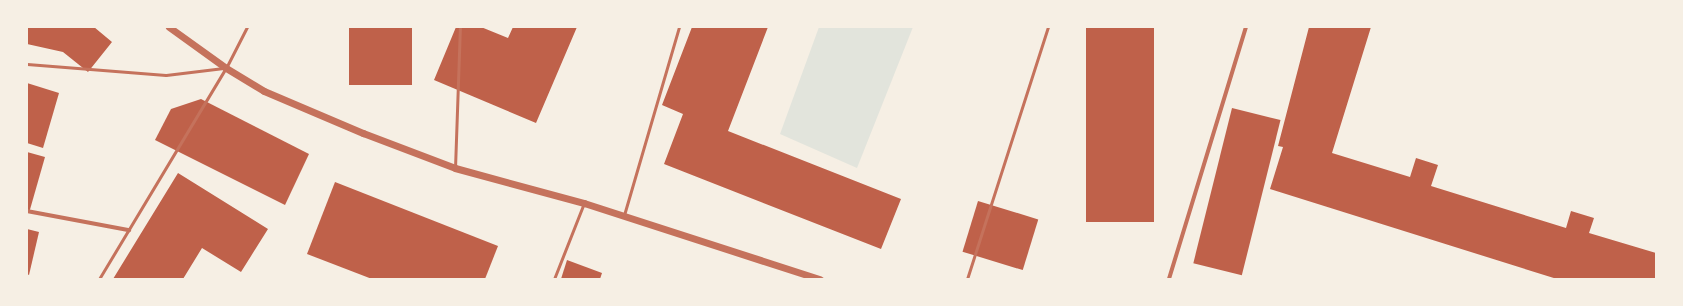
<!DOCTYPE html>
<style>
body{margin:0}
#map{position:relative;width:1683px;height:306px;overflow:hidden;background:#f6efe4;font-family:Inter,sans-serif}
div>[style]{position:absolute}
[style*='--x']{left:calc(var(--x)*1px);top:calc(var(--y)*1px);width:calc(var(--w)*1px);rotate:calc(var(--a)*1deg)}
.green>*{inset:0;background:#e2e4dc}
.building>*{inset:0;background:#bf614a;transform-origin:0 0}
.service>*{height:3px;margin:-1.5px;padding:0 1.5px;transform-origin:1.5px;border-radius:1.5px;background:#c5725c}
.pedestrian>*{height:3.5px;margin:-1.75px;padding:0 1.75px;transform-origin:1.75px;border-radius:1.75px;background:#c5725c}
.tertiary>*{height:7px;margin:-3.5px;padding:0 3.5px;transform-origin:3.5px;border-radius:3.5px;background:#c5725c}
span{translate:-50% -50%;white-space:nowrap;text-align:center;line-height:1.15;-webkit-text-stroke:4px #f6efe4;paint-order:stroke}
.frame{position:absolute;inset:0;border:28px solid #f6efe4;pointer-events:none}
</style>
<div id="map">
<div class="green">
<div style="clip-path:polygon(819px 27px,913px 27px,857px 168px,780px 134px)"></div>
</div>
<div class="building">
<div style="clip-path:polygon(27px 27px,94px 27px,112px 42px,88px 72px,63px 52px,27px 44px)"></div>
<div style="left:349px;top:27px;width:63px;height:58px"></div>
<div style="clip-path:polygon(456px 27px,481px 27px,508px 38px,513px 27px,577px 27px,536px 123px,434px 80px)"></div>
<div style="clip-path:polygon(692px 27px,768px 27px,728px 131px,901px 199px,881px 249px,664px 164px,683px 114px,662px 105px)"></div>
<div style="left:1086px;top:27px;width:68px;height:195px"></div>
<div style="clip-path:polygon(1309px 27px,1371px 27px,1332px 153px,1410px 177px,1416px 158px,1438px 165px,1431px 186px,1566px 228px,1571px 211px,1594px 218px,1589px 233px,1656px 253px,1656px 279px,1557px 279px,1270px 189px,1283px 147px,1278px 146px)"></div>
<div style="clip-path:polygon(27px 83px,59px 93px,43px 148px,27px 143px)"></div>
<div style="clip-path:polygon(201px 99px,309px 154px,285px 205px,155px 140px,171px 109px)"></div>
<div style="left:1232px;top:108px;width:50px;height:160px;rotate:14deg"></div>
<div style="clip-path:polygon(27px 152px,45px 157px,29px 213px,27px 212px)"></div>
<div style="clip-path:polygon(178px 173px,268px 229px,241px 272px,202px 248px,183px 279px,113px 279px)"></div>
<div style="clip-path:polygon(335px 182px,498px 246px,485px 279px,372px 279px,307px 254px)"></div>
<div style="left:978px;top:201px;width:63px;height:53px;rotate:17deg"></div>
<div style="clip-path:polygon(27px 229px,39px 232px,29px 275px,27px 274px)"></div>
<div style="clip-path:polygon(567px 260px,602px 273px,600px 279px,561px 279px)"></div>
</div>
<div class="service">
<div style="--x:27;--y:64;--w:139;--a:4.5"></div>
<div style="--x:166;--y:75;--w:58;--a:-6.9"></div>
<div style="--x:455;--y:168;--w:141;--a:-88"></div>
<div style="--x:624;--y:215;--w:196;--a:-73.7"></div>
<div style="--x:99;--y:279;--w:246;--a:-59"></div>
<div style="--x:226;--y:68;--w:46;--a:-62.9"></div>
<div style="--x:554;--y:279;--w:82;--a:-68.5"></div>
<div style="--x:967;--y:279;--w:265;--a:-72.2"></div>
</div>
<div class="pedestrian">
<div style="--x:27;--y:211;--w:104;--a:10.6"></div>
<div style="--x:1169;--y:279;--w:264;--a:-73"></div>
</div>
<div class="tertiary">
<div style="--x:169;--y:27;--w:70;--a:35.7"></div>
<div style="--x:226;--y:68;--w:44;--a:31.2"></div>
<div style="--x:264;--y:91;--w:108;--a:23"></div>
<div style="--x:363;--y:133;--w:98;--a:20.8"></div>
<div style="--x:455;--y:168;--w:134;--a:15.2"></div>
<div style="--x:584;--y:203;--w:248;--a:17.9"></div>
</div>
<div class="frame"></div>
</div>
